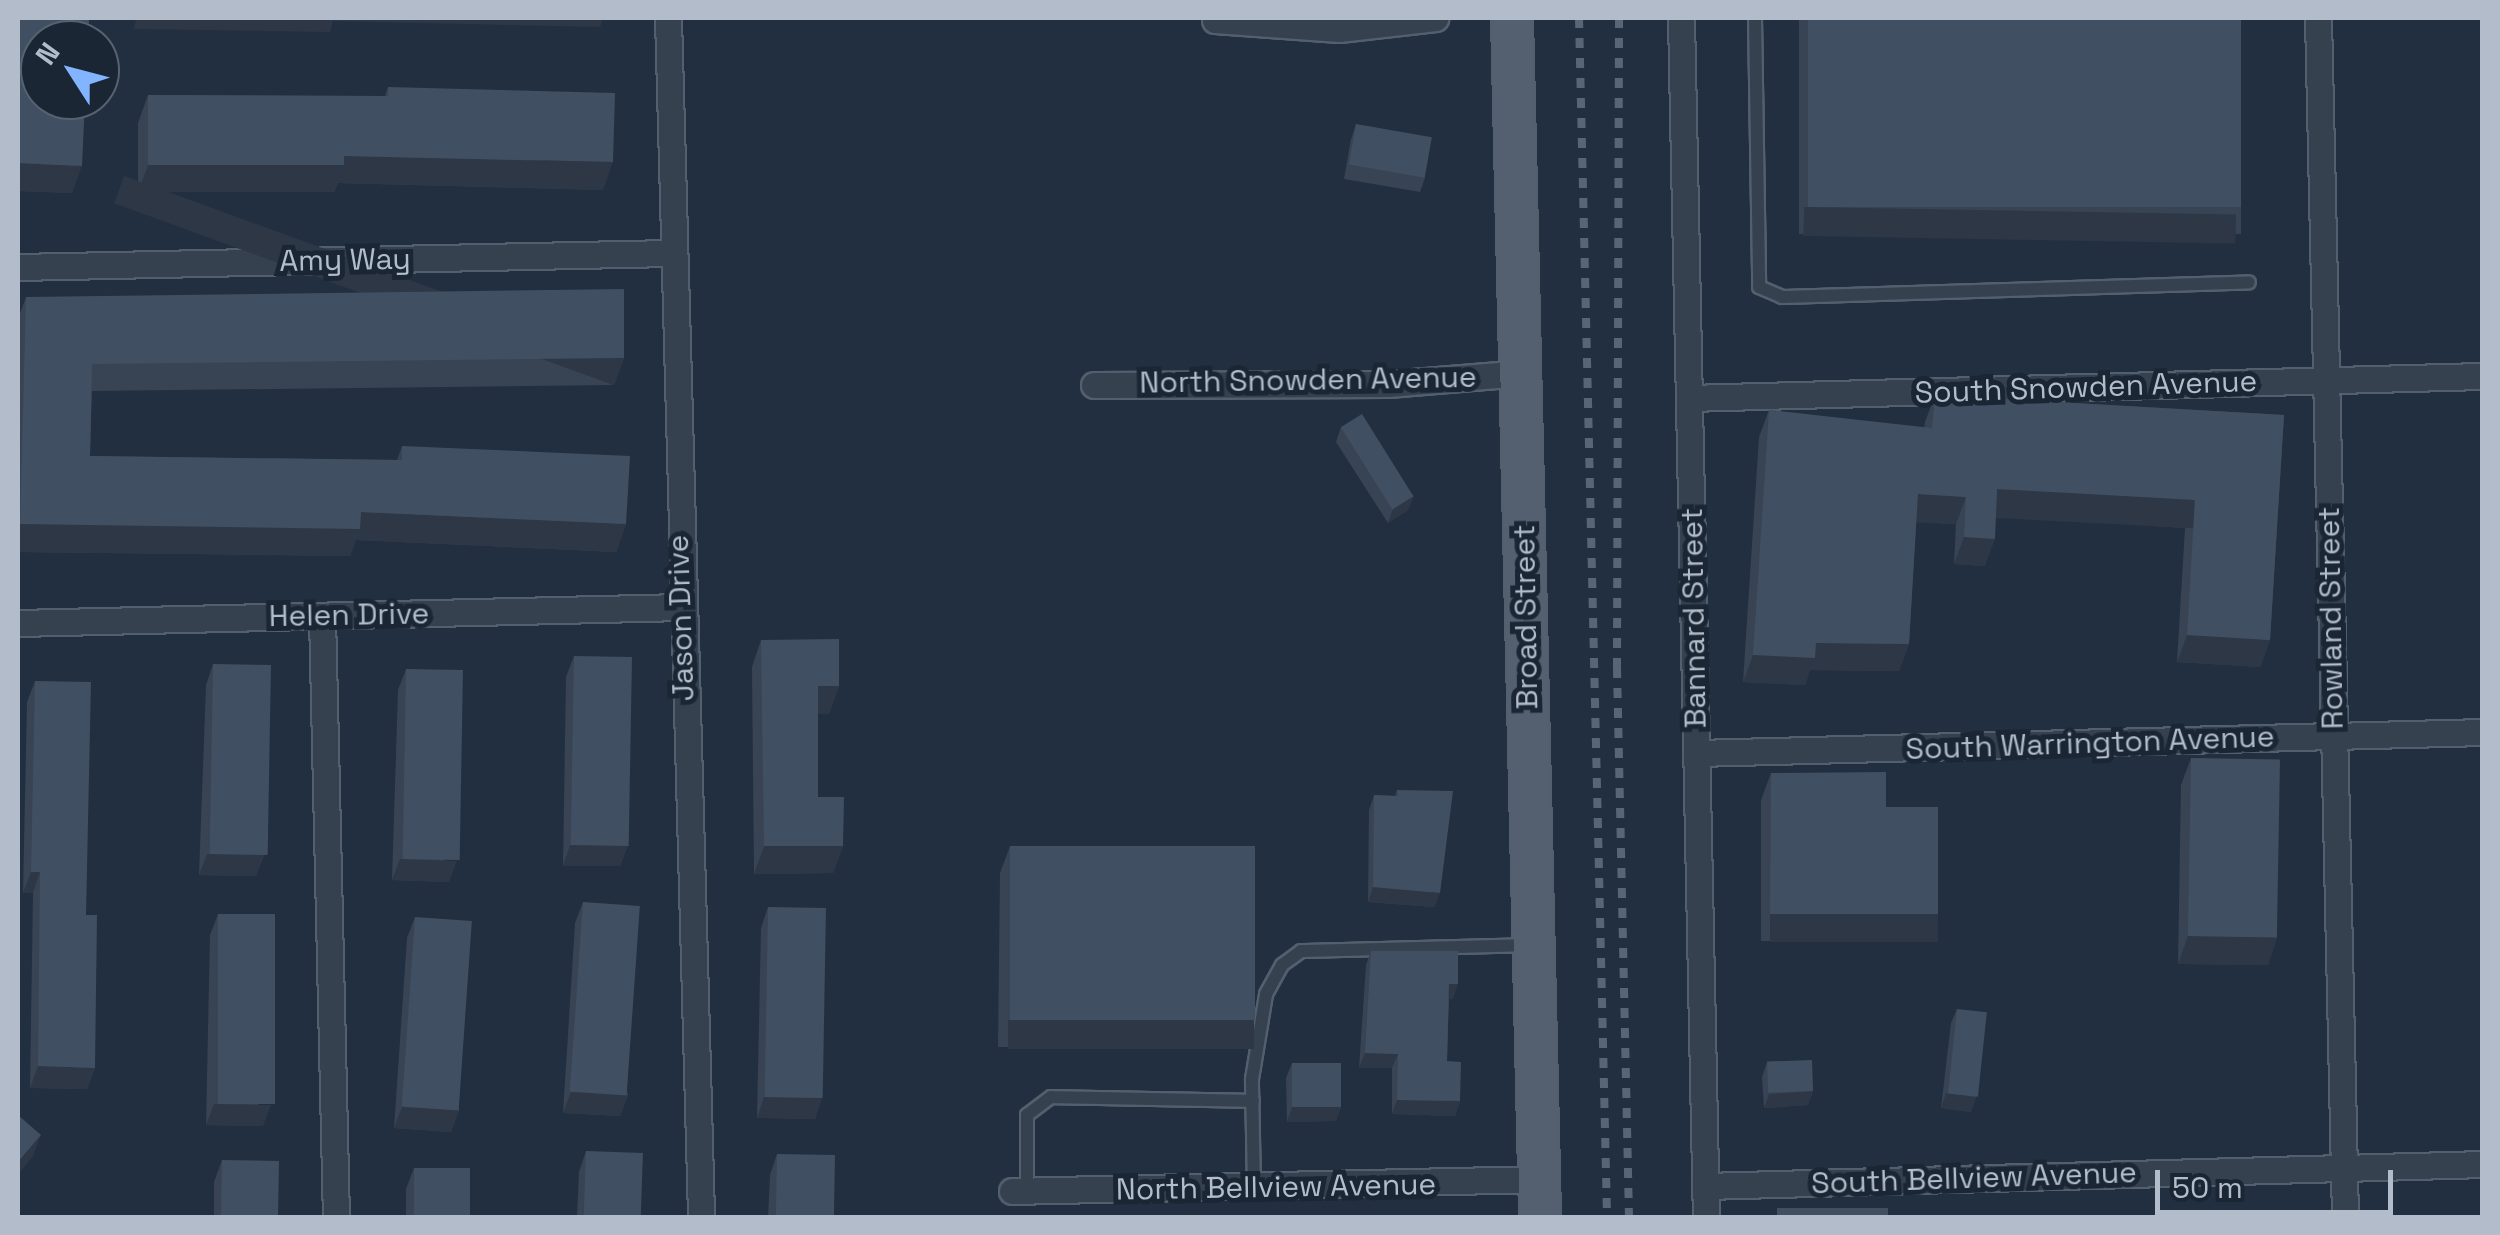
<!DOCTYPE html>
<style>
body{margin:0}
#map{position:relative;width:2500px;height:1235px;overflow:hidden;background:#222f40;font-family:"Space Grotesk",sans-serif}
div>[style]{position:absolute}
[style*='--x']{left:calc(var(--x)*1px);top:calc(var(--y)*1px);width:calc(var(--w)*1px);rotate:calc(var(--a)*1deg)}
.roads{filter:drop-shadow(2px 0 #545f6d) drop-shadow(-2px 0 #545f6d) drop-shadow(0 2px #545f6d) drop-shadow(0 -2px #545f6d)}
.lane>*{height:12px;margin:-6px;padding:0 6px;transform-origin:6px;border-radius:6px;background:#36414f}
.street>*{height:25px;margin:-12.5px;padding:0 12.5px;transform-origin:12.5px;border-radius:12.5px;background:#36414f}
.primary>*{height:40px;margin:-20px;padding:0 20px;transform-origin:20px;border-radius:20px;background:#546070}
.rail>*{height:8px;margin-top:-4px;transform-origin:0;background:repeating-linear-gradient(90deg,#586577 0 10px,transparent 0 20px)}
.wall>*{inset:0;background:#384454;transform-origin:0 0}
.shaded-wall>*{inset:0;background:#2e3745;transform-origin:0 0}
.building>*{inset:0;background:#414f62;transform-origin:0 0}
span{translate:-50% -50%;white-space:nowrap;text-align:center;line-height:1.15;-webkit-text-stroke:10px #1b2634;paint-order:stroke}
.street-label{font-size:30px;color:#b2bcca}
.frame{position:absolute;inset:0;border:20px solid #b2bcca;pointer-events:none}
.north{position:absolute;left:20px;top:20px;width:100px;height:100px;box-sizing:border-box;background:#1b2634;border:2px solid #576270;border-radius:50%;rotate:306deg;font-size:28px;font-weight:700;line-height:40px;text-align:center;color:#b2bcca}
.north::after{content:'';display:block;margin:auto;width:35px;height:45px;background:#83b4ff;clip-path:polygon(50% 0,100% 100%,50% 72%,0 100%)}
.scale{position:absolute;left:2155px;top:1170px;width:238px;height:45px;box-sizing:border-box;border:5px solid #b2bcca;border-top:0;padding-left:12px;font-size:30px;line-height:35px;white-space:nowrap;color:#b2bcca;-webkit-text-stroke:8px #1b2634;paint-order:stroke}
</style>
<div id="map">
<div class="roads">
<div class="lane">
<div style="--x:1755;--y:18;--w:269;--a:89.1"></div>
<div style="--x:1759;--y:287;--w:25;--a:23"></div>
<div style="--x:1782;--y:297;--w:467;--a:-1.8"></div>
<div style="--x:1254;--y:1188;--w:109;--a:-91.1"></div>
<div style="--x:1252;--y:1079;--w:86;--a:-80.6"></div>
<div style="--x:1266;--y:994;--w:33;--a:-61"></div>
<div style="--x:1282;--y:965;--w:24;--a:-36"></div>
<div style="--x:1301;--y:951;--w:226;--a:-1.5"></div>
<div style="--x:1027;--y:1191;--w:76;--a:-90"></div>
<div style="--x:1027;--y:1115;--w:30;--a:-37"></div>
<div style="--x:1051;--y:1097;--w:202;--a:1.1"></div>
</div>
<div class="street">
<div style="--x:668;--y:18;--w:1200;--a:88.42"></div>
<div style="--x:1681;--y:18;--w:1200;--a:88.81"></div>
<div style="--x:2318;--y:18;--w:1200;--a:88.71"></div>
<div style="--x:1215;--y:20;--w:124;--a:4.2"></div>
<div style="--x:1339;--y:29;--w:97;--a:-6.5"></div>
<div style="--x:18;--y:267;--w:654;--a:-1.23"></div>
<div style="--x:1094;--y:385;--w:294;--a:-0.2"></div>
<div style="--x:1388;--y:384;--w:133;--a:-4.7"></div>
<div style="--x:1689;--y:398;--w:793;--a:-1.59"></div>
<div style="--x:322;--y:616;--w:602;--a:88.67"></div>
<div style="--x:18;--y:623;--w:662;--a:-1.38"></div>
<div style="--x:1697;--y:753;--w:785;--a:-1.53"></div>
<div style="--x:1706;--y:1186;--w:776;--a:-1.62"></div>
<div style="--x:1012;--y:1191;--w:528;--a:-1.3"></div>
</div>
<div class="primary">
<div style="--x:1512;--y:18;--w:1200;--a:88.66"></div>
</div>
</div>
<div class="rail">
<div style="--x:1579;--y:18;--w:1200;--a:88.66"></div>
<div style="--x:1619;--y:18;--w:650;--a:90.18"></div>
<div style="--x:1617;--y:668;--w:550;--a:88.75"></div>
</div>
<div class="wall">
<div style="clip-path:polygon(18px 18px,89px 18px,72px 193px,18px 191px)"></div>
<div style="left:1799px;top:18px;width:442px;height:216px"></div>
<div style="clip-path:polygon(388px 87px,603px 190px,338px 183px,334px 192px,138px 192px,138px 123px,148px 95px,385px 96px)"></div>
<div style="clip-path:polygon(1356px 124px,1425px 178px,1420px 192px,1344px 179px,1351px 139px)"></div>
<div style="clip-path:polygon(26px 297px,624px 358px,614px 385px,92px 391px,90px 456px,397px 460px,402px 446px,626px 524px,616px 552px,356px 540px,350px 556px,18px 552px,18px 319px)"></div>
<div style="clip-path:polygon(1935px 395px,2284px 415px,2270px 640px,2260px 667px,2177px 662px,2185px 528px,1996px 516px,1985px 566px,1954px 564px,1956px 524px,1916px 522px,1909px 644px,1899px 671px,1810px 670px,1805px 685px,1743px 682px,1759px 437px,1769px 410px,1924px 428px,1925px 422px)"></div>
<div style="clip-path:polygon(1341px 427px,1414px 496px,1408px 510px,1388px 523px,1336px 442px)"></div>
<div style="clip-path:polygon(761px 640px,839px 686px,829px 714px,818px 714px,818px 797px,843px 846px,833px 873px,754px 874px,752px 667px)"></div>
<div style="clip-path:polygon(574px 656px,628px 845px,620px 866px,563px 866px,566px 677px)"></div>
<div style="clip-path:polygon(213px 664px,264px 855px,256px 876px,199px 875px,206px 685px)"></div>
<div style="clip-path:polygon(406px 669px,449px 882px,392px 880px,398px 690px)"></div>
<div style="clip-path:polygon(35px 681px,86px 915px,95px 1068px,87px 1089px,30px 1088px,33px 893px,23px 893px,27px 702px)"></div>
<div style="clip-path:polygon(2191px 758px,2277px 937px,2268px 965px,2178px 964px,2181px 785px)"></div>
<div style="clip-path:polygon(1771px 773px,1886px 807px,1928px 941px,1761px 941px,1761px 800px)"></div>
<div style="clip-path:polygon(1397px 790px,1435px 907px,1368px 902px,1369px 810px,1374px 795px,1395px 796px)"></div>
<div style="clip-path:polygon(1010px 846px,1244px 1048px,998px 1047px,1000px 873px)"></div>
<div style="clip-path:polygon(583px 902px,628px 1095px,620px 1116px,563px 1113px,575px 923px)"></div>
<div style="clip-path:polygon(768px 907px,822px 1098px,815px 1119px,757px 1118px,761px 928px)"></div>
<div style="clip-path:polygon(218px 914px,263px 1126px,206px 1125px,210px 935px)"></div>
<div style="clip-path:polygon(415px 917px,459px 1110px,451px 1132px,394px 1128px,407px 938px)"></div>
<div style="clip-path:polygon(1371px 951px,1453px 999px,1449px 999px,1447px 1061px,1460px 1101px,1455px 1116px,1392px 1114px,1392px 1068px,1359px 1068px,1366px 965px)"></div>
<div style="clip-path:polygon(1957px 1009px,1976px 1097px,1971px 1112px,1941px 1108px,1951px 1023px)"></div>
<div style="clip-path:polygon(1767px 1062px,1813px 1091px,1808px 1105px,1764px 1108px,1762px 1077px)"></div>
<div style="clip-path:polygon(1292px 1063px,1341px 1107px,1336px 1121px,1287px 1122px,1286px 1078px)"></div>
<div style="clip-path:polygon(586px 1151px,641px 1218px,577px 1218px,579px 1172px)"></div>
<div style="clip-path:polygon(777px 1154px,833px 1218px,768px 1218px,770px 1175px)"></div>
<div style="clip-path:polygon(222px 1160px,279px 1218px,214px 1218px,214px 1182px)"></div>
<div style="clip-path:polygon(414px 1168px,470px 1218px,406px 1218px,406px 1189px)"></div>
</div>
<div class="shaded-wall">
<div style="clip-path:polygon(137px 18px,603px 18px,600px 27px,333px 21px,330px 32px,133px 29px)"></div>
<div style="clip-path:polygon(344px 156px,613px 162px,603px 190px,338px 183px,334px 192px,138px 192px,148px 165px)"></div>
<div style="clip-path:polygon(18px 163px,82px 166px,72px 193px,18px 191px)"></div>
<div style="left:1804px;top:207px;width:432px;height:29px;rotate:1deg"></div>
<div style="left:624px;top:358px;width:29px;height:532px;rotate:110deg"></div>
<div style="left:1997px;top:489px;width:198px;height:29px;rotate:3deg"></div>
<div style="clip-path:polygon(1918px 494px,1966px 497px,1956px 524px,1908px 522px)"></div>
<div style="clip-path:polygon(1414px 496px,1408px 510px,1388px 523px,1393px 509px)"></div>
<div style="clip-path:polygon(361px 512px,626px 524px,616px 552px,356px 540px,350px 556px,18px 552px,18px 532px,20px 524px)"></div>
<div style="clip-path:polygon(1964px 537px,1995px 539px,1985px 566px,1954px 564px)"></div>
<div style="clip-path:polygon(2187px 635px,2270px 640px,2260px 667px,2177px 662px)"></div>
<div style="clip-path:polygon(1816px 643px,1909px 644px,1899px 671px,1810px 670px,1805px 685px,1743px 682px,1753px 655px)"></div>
<div style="clip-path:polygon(818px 686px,839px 686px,829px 714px,808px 714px)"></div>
<div style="clip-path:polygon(570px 845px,628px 845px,620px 866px,563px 866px)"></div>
<div style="clip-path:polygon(764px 846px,843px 846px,833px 873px,754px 874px)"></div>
<div style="clip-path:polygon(207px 854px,264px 855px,256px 876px,199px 875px)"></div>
<div style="clip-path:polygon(400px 859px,457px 861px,449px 882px,392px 880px)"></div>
<div style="clip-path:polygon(31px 872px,40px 872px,33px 893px,23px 893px)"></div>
<div style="clip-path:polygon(1373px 887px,1440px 893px,1435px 907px,1368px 902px)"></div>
<div style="left:1770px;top:914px;width:168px;height:28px"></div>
<div style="clip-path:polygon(2188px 936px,2277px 937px,2268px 965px,2178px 964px)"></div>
<div style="clip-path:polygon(1449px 984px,1458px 984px,1453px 999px,1444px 999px)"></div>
<div style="left:1008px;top:1020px;width:246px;height:29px"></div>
<div style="clip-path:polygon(1365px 1053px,1398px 1054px,1392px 1068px,1359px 1068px)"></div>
<div style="clip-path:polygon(38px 1066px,95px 1068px,87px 1089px,30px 1088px)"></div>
<div style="clip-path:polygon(1813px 1091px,1808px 1105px,1764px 1108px,1769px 1094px)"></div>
<div style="clip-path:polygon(571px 1092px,628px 1095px,620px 1116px,563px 1113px)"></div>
<div style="clip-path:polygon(1946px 1093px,1976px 1097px,1971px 1112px,1941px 1108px)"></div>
<div style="clip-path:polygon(764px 1097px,822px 1098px,815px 1119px,757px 1118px)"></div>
<div style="clip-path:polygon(1397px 1100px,1460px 1101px,1455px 1116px,1392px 1114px)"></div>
<div style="clip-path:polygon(214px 1104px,271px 1105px,263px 1126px,206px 1125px)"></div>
<div style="clip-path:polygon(402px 1107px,459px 1110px,451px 1132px,394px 1128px)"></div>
<div style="clip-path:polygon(1292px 1107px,1341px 1107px,1336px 1121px,1287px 1122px)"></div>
<div style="clip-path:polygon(41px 1135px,33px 1156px,18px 1174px,18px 1162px)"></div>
</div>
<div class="building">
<div style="clip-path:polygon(20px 18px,89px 18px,88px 40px,40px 40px,40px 100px,85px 100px,82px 166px,18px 163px,18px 76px)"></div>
<div style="left:1808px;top:18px;width:433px;height:189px"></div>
<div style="clip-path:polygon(388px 87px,615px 93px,613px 162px,344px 156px,344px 165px,148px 165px,148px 95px,388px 96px)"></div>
<div style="left:1356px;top:124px;width:77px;height:41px;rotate:10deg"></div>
<div style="clip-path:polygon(624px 289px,624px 358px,92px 364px,90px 456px,402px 460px,402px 446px,630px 456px,626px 524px,361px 512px,360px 529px,20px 524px,26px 297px)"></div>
<div style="clip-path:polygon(1935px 395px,2284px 415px,2270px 640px,2187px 635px,2195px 500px,1997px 489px,1995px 539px,1964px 537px,1966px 497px,1918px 494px,1909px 644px,1816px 643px,1815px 658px,1753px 655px,1769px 410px,1932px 428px)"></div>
<div style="left:1362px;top:414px;width:97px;height:25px;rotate:58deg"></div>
<div style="clip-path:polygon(839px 639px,839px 686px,818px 686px,818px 797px,844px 797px,843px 846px,764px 846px,761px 640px)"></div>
<div style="left:574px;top:656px;width:58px;height:189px;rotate:1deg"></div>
<div style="left:213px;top:664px;width:58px;height:190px;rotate:1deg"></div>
<div style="left:406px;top:669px;width:57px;height:190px;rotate:1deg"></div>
<div style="clip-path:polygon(35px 681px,91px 682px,86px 915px,97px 915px,95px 1068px,38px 1066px,40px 872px,31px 872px)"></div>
<div style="left:2191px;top:758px;width:89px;height:178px;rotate:1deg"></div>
<div style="clip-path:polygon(1886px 772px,1886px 807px,1938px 807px,1938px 914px,1770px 914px,1771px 773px)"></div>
<div style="clip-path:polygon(1397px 790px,1453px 791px,1440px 893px,1373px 887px,1374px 795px,1398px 796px)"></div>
<div style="left:1010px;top:846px;width:245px;height:174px"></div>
<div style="left:583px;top:902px;width:57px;height:190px;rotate:4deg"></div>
<div style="left:768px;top:907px;width:58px;height:190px;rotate:1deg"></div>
<div style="left:218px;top:914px;width:57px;height:190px"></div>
<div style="left:415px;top:917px;width:57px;height:190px;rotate:4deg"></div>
<div style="clip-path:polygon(1371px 951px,1458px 951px,1458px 984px,1449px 984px,1447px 1061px,1461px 1062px,1460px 1101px,1397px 1100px,1398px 1054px,1365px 1053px)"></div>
<div style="left:1957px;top:1009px;width:30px;height:85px;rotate:6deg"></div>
<div style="left:1812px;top:1060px;width:31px;height:45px;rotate:88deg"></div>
<div style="left:1292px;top:1063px;width:49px;height:44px"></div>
<div style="clip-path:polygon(18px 1115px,41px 1135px,18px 1162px)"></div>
<div style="left:586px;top:1151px;width:57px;height:67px;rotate:2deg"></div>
<div style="left:777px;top:1154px;width:58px;height:64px;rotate:1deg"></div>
<div style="left:222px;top:1160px;width:57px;height:58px;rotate:1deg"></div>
<div style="left:414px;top:1168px;width:56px;height:50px"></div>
<div style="left:1777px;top:1208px;width:111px;height:10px"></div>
</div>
<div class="street-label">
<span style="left:345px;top:260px;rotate:-1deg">Amy Way</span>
<span style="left:1308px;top:380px;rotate:-1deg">North Snowden Avenue</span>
<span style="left:2086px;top:387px;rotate:-2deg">South Snowden Avenue</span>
<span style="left:349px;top:615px;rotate:-1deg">Helen Drive</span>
<span style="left:1526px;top:617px;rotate:-91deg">Broad Street</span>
<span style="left:681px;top:618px;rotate:-92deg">Jason Drive</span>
<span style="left:1694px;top:618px;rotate:-91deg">Bannard Street</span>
<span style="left:2331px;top:618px;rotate:-91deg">Rowland Street</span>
<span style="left:2090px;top:743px;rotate:-2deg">South Warrington Avenue</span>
<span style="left:1974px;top:1178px;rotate:-2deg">South Bellview Avenue</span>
<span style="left:1276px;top:1187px;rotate:-1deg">North Bellview Avenue</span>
</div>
<div class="frame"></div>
<div class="north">N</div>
<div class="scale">50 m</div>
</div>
